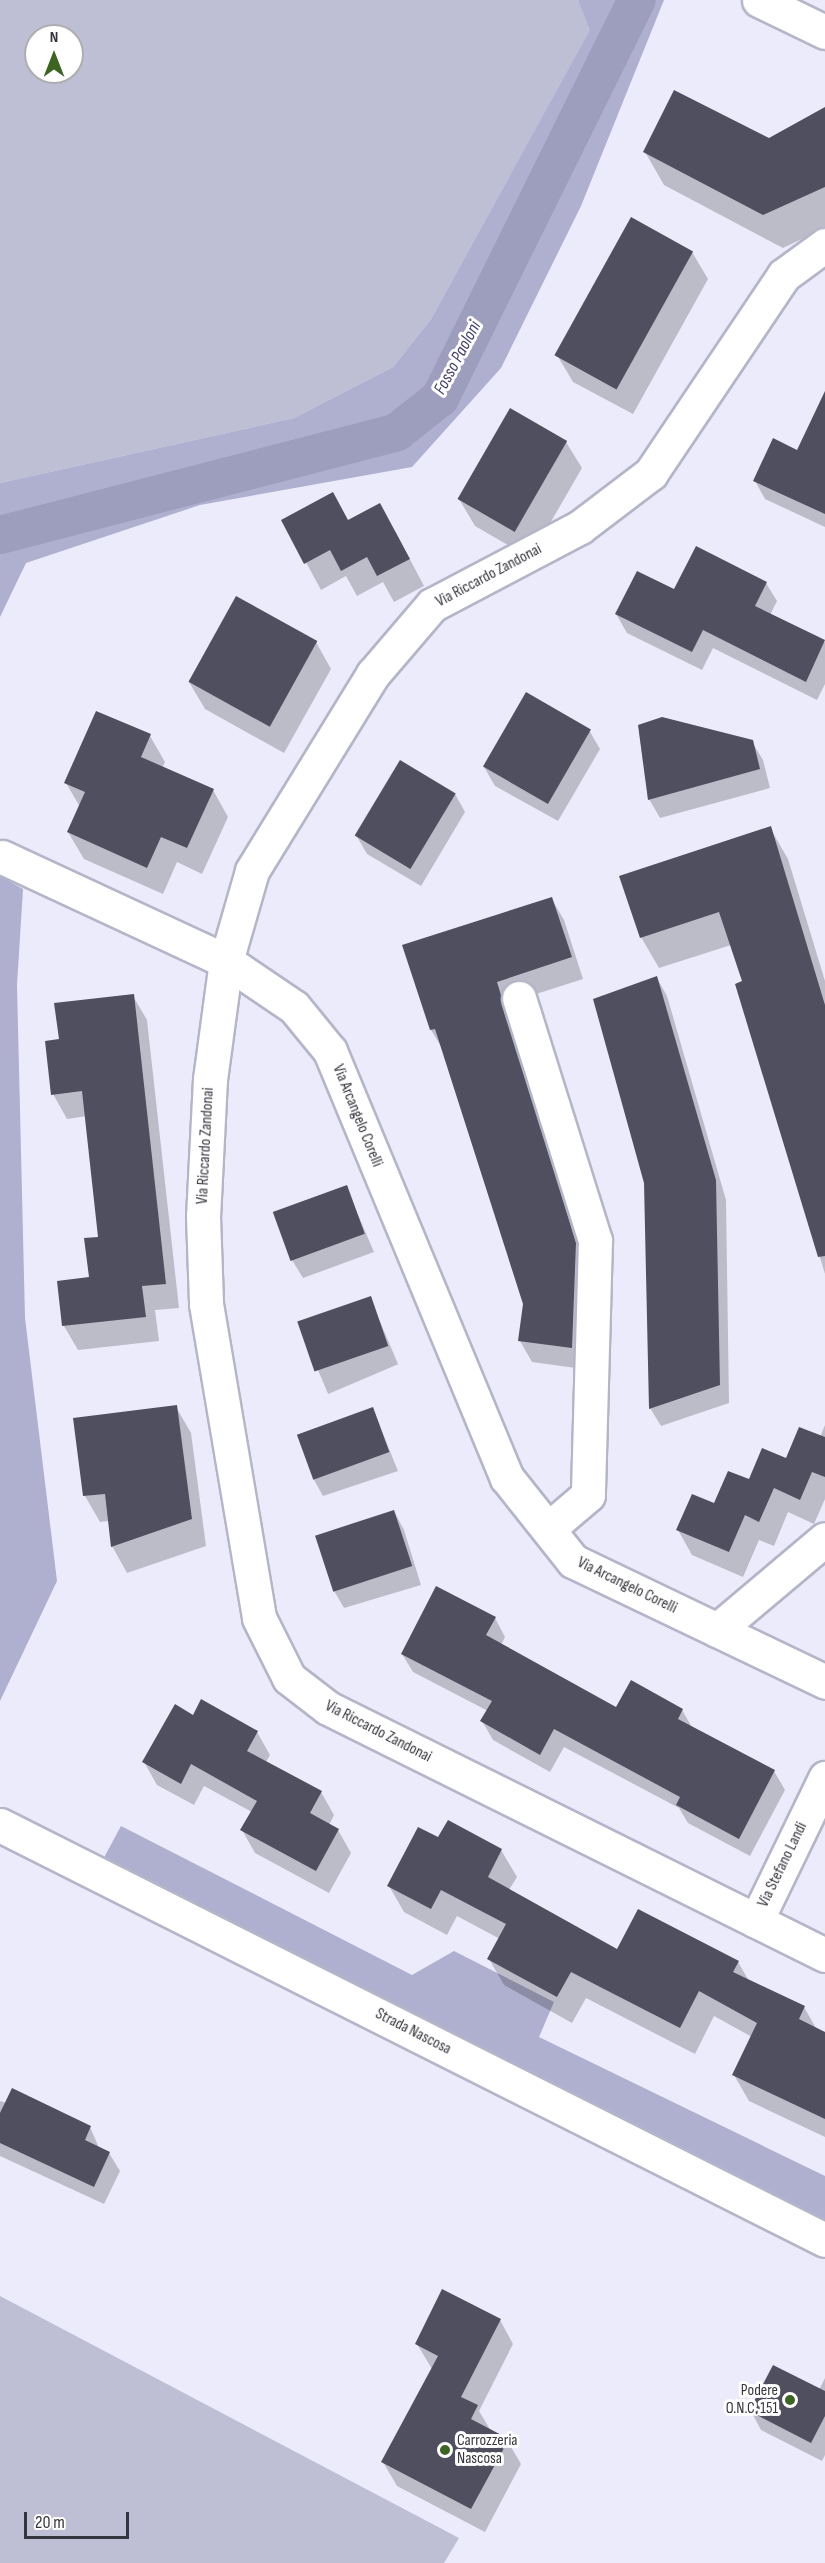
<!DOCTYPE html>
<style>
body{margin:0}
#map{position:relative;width:825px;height:2563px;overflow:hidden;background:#ebebfc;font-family:"Sofia Sans Condensed",sans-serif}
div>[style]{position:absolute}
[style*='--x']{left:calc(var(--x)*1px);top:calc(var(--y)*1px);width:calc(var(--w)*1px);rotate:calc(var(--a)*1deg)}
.green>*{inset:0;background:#bebed4}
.forest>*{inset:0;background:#afafd0}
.shadow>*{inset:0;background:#0003;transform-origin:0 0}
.canal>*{height:38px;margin:-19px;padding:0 19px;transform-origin:19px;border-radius:19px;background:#9d9dbe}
.building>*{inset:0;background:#4f4f60;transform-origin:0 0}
.roads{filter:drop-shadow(2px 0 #b5b5c9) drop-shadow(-2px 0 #b5b5c9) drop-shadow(0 2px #b5b5c9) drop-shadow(0 -2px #b5b5c9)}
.minor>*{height:33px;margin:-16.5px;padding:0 16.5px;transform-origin:16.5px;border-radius:16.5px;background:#fff}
.dots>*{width:16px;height:16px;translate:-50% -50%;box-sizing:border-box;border:3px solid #fff;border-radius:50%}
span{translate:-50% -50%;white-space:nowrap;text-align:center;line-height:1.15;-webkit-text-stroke:6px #fff;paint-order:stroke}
.street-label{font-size:16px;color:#35353d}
.poi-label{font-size:16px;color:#35353d}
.right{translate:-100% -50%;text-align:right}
.left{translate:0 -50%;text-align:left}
.water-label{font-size:18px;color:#454271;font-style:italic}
.north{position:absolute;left:24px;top:24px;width:60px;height:60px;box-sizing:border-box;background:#fff;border:2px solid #aeaeb1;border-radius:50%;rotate:0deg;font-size:16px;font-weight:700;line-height:24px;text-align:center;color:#35353d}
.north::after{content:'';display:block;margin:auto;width:21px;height:27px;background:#3c6522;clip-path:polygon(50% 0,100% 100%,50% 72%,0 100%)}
.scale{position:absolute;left:24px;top:2512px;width:105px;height:27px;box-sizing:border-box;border:3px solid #35353d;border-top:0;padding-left:8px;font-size:18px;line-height:21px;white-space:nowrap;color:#35353d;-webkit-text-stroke:4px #fff;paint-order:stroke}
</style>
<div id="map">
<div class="green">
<div style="clip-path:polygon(evenodd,0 0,578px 0,591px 29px,431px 319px,393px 367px,294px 418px,0 483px,0 0,36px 36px,72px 36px,72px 72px,36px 72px,36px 36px)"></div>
<div style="clip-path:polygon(0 2296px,459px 2538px,444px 2563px,0 2563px)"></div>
</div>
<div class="forest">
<div style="clip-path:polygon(578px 0,664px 0,581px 206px,501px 368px,412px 467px,200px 505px,26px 563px,0 617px,0 483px,294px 418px,393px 367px,431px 319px,590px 30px)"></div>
<div style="clip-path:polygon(0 876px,23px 889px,17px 985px,25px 1318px,57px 1581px,0 1701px)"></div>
<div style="clip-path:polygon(121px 1826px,412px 1975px,454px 1951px,554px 2002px,539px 2037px,825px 2176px,825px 2229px,100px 1865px)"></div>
</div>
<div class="shadow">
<div style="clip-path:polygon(825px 109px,825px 228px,783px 248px,664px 185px,645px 152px,769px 140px)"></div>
<div style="clip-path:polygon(692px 252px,708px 279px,633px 414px,573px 382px,557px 355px)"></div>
<div style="clip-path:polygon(825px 395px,825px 527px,765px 499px,755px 481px,798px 452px)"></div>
<div style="clip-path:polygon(566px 442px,582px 468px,530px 558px,475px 526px,459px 499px)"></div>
<div style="clip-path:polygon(283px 520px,349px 521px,395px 531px,424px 586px,394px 602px,383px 582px,357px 596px,346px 576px,321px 590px)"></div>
<div style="clip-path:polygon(766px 583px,777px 601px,770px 615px,825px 642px,825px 684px,817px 700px,713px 648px,702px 670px,627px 633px,616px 614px,675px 591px)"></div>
<div style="clip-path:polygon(316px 642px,331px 669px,284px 753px,205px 709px,189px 682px)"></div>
<div style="clip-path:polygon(589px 730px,600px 749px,558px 821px,495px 786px,484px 767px)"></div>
<div style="clip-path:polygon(150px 736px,165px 762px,162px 768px,213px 790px,228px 817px,202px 874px,177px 862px,163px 894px,84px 859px,68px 832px,80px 807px,66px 783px)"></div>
<div style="clip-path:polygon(752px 742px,763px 760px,770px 788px,660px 818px,649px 799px)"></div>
<div style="clip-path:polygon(455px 794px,465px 812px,421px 886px,367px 854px,356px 835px)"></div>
<div style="clip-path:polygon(770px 828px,788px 859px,825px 981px,825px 1274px,737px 985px,744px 982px,731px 945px,659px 968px,641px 937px)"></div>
<div style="clip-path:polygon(551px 898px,564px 920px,583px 979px,508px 1003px,588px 1265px,583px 1369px,532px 1362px,520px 1341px,525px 1304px,444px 1051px,431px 1030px)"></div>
<div style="clip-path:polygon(657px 978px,667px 996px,726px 1200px,729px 1403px,661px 1426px,650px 1408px)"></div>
<div style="clip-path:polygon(133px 996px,147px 1020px,179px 1308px,155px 1310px,159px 1341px,78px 1350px,64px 1326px,59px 1282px,91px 1278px,100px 1238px,87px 1116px,67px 1119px,53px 1094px,60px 1040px)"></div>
<div style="clip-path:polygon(346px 1187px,374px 1252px,303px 1278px,292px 1260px)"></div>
<div style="left:370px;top:1298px;width:72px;height:76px;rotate:67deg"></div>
<div style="clip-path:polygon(176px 1407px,191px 1433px,206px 1546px,127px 1573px,112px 1546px,109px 1521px,100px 1522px,85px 1496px)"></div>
<div style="clip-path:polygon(373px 1409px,398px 1471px,323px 1496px,313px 1478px)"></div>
<div style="clip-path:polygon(825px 1425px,825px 1499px,814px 1524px,788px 1512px,774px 1546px,759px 1540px,743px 1577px,692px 1555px,678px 1530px,820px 1437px)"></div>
<div style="clip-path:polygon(394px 1511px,404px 1530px,421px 1585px,344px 1608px,333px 1589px)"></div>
<div style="clip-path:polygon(495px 1618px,505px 1637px,501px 1645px,617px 1709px,682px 1710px,693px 1729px,774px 1771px,785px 1790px,750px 1856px,688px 1823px,679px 1808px,564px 1747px,550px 1772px,493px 1740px,482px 1721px,488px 1711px,413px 1672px,402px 1654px)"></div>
<div style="clip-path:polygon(202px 1701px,257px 1732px,270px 1755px,266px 1762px,321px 1792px,334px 1815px,329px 1825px,338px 1830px,351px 1853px,329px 1893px,255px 1853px,242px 1830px,252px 1812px,204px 1786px,194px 1805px,157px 1785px,144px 1762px,193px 1717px)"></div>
<div style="clip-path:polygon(439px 1839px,501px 1850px,517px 1877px,509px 1890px,618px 1951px,738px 1962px,749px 1981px,804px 2007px,817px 2030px,825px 2033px,825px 2137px,749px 2101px,734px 2075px,752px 2037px,714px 2016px,695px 2054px,586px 1998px,572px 2023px,504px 1985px,489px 1959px,500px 1939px,457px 1916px,447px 1935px,404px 1912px,389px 1886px)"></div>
<div style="clip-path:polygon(0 2101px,90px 2127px,99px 2148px,109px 2153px,120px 2171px,104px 2204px,0 2156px)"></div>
<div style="clip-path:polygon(500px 2320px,513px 2344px,479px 2411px,491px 2431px,507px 2440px,521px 2464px,485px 2532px,397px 2486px,383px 2462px,432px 2369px,417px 2344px)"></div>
<div style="clip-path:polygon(825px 2378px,825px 2455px,822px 2461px,761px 2430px,751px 2411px,819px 2390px)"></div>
</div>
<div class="canal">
<div style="--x:0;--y:535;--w:410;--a:-14.5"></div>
<div style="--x:397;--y:432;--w:55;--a:-38.3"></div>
<div style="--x:440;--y:398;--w:444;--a:-63.7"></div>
</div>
<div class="building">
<div style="clip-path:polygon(674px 90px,769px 138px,825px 107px,825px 187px,763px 215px,643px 152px)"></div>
<div style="left:631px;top:217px;width:71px;height:158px;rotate:29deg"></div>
<div style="clip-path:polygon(825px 391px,825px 514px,753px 481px,773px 438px,797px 450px)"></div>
<div style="left:510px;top:408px;width:66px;height:105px;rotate:30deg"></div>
<div style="clip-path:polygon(333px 492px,348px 520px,380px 503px,410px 559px,377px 576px,367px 557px,341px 571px,330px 550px,304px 564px,281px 520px)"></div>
<div style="clip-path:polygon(696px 546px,767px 582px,755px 606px,825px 640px,806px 682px,703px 630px,692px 652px,615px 614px,637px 571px,674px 589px)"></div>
<div style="left:236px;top:596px;width:93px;height:98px;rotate:29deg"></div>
<div style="left:526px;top:692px;width:75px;height:86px;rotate:30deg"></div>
<div style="clip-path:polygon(96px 711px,151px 734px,141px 757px,214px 789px,187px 848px,161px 837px,147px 868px,67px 832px,85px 792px,64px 783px)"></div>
<div style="clip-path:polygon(662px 717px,753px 740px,760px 769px,648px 800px,638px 725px)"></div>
<div style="left:400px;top:760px;width:65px;height:88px;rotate:31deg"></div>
<div style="clip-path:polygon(771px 826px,825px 1005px,825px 1256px,818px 1257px,735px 984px,742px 981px,719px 912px,640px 938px,619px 876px)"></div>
<div style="clip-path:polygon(552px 897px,572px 957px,497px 982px,576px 1243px,572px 1348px,518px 1341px,523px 1304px,435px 1029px,430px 1030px,402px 945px)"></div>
<div style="clip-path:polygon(657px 976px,716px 1180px,720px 1385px,649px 1409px,644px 1183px,593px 999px)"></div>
<div style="clip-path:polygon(134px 994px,166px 1284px,142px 1286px,146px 1317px,62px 1326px,57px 1281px,89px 1277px,84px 1238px,98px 1237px,82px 1091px,51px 1095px,45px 1041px,59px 1039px,54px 1003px)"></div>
<div style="left:347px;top:1185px;width:52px;height:79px;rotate:70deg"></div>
<div style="left:371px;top:1296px;width:53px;height:78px;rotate:71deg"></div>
<div style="clip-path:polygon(177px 1405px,192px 1519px,111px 1547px,105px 1494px,83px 1496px,73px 1418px)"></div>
<div style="left:373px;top:1407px;width:48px;height:81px;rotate:70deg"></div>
<div style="clip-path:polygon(799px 1427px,825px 1437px,825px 1477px,812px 1472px,800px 1500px,774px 1488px,759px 1522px,745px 1515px,729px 1552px,676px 1530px,692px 1494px,714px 1503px,728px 1471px,749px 1479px,762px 1448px,786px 1458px)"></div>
<div style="left:394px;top:1510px;width:59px;height:83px;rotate:72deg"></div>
<div style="clip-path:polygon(436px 1586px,496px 1617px,486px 1635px,616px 1707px,631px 1680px,683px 1709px,678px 1719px,775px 1770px,739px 1839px,676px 1805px,680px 1797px,554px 1729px,540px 1755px,480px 1721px,492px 1701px,401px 1654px)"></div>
<div style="clip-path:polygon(201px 1699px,258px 1731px,247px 1751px,322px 1791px,310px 1813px,339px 1829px,316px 1871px,240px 1830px,257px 1801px,191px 1764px,181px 1784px,142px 1762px,175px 1704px,193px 1715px)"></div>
<div style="clip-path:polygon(448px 1820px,502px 1849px,488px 1877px,617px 1949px,638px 1909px,739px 1961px,733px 1972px,805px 2006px,799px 2019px,825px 2032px,825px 2119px,732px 2075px,757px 2023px,699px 1991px,680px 2028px,571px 1972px,557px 1997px,487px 1959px,506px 1924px,441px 1890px,431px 1909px,387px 1886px,418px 1827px,438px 1837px)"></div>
<div style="clip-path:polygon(12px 2088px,91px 2126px,85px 2140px,110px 2152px,94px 2187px,0 2143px,0 2113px)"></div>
<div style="clip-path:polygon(442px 2289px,501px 2319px,461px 2397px,478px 2405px,471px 2419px,509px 2439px,471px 2509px,381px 2462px,438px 2356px,415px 2344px)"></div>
<div style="clip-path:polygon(773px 2365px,825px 2391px,825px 2416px,811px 2443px,749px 2411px)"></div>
</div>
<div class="roads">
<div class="minor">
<div style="--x:759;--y:0;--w:73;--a:25.9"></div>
<div style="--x:825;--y:245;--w:51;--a:143.8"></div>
<div style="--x:784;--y:275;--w:239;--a:123.9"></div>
<div style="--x:651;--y:473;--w:89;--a:142.7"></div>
<div style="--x:580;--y:527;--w:167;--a:152.2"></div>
<div style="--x:432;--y:605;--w:91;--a:130.5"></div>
<div style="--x:373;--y:674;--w:231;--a:121.6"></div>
<div style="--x:252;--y:871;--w:94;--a:106.1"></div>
<div style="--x:226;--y:961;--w:119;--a:97.7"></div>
<div style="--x:210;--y:1079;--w:137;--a:92.9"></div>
<div style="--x:203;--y:1216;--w:88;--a:88"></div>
<div style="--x:206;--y:1304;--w:318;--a:80.4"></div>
<div style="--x:259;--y:1618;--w:67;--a:63.4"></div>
<div style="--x:289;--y:1678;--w:49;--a:37.6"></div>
<div style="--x:328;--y:1708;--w:555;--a:26.43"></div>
<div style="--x:2;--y:857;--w:247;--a:24.9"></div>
<div style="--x:226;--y:961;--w:82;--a:34.1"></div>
<div style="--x:294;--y:1007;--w:57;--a:50.7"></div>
<div style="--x:330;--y:1051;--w:462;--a:67.5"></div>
<div style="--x:507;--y:1478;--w:106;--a:51.5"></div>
<div style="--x:573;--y:1561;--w:280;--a:25.6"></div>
<div style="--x:519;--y:998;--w:254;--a:72.6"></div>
<div style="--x:595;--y:1240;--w:255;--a:91.6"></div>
<div style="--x:588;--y:1495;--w:52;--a:139.6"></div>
<div style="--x:717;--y:1630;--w:141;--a:-40.1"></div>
<div style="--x:0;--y:1825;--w:923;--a:26.7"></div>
<div style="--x:756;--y:1921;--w:159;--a:-64.2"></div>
</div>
</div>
<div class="dots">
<div style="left:790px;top:2400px;background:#3c6522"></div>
<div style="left:445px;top:2450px;background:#3c6522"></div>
</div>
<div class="street-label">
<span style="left:489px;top:576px;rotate:-28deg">Via Riccardo Zandonai</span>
<span style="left:357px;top:1116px;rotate:68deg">Via Arcangelo Corelli</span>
<span style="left:206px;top:1146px;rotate:-87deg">Via Riccardo Zandonai</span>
<span style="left:627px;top:1586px;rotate:26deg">Via Arcangelo Corelli</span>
<span style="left:378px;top:1732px;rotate:27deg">Via Riccardo Zandonai</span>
<span style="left:783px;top:1865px;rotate:-64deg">Via Stefano Landi</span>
<span style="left:413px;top:2032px;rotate:27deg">Strada Nascosa</span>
</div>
<div class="poi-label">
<span class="right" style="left:778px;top:2400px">Podere<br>O.N.C. 151</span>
<span class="left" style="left:457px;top:2450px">Carrozzeria<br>Nascosa</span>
</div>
<div class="water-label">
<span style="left:458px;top:358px;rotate:-62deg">Fosso Paoloni</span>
</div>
<div class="north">N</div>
<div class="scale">20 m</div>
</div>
